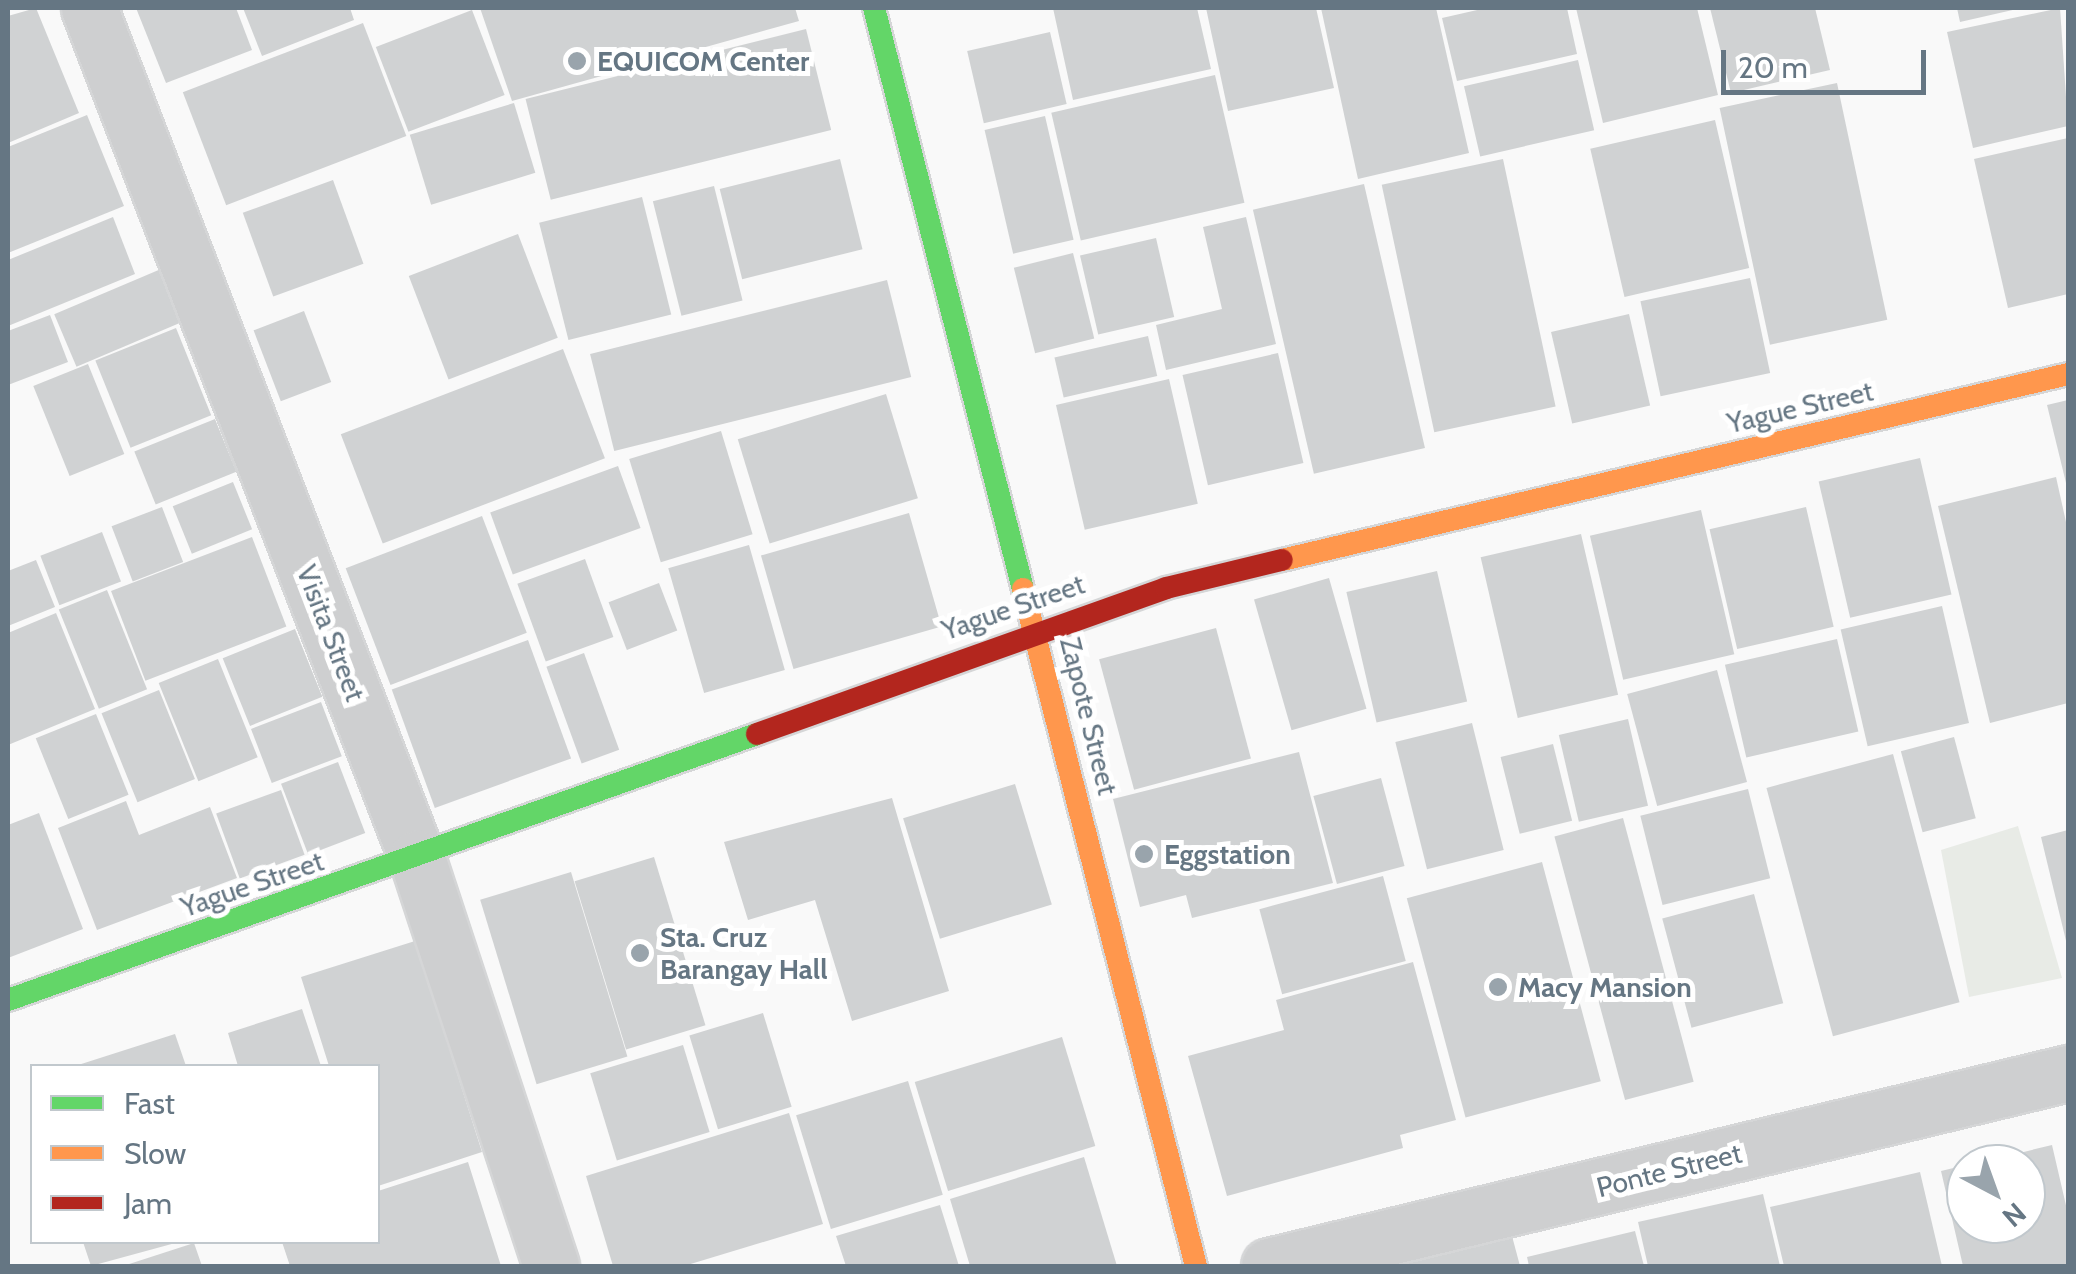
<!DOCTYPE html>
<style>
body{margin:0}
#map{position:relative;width:2076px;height:1274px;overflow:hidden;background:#f9f9f9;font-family:Cabin,sans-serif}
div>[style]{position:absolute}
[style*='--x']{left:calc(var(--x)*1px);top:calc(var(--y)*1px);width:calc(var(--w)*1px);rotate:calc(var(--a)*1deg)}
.green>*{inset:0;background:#e8ebe6}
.building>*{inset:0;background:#d0d2d3;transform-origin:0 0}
.roads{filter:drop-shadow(2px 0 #d5d6d7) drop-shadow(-2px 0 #d5d6d7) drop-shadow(0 2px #d5d6d7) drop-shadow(0 -2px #d5d6d7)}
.street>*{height:55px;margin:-27.5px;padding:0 27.5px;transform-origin:27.5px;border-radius:27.5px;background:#cecfd0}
.fast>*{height:22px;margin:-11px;padding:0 11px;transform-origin:11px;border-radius:11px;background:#63d668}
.slow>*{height:22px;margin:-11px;padding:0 11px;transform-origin:11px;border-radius:11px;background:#ff974d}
.jam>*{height:22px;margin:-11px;padding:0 11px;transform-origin:11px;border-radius:11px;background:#b3261e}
.dots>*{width:28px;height:28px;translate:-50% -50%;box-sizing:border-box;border:5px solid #fff;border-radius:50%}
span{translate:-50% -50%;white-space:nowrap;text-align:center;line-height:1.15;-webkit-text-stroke:10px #fff;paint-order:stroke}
.poi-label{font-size:28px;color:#657683;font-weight:700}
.left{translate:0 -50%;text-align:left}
.street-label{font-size:28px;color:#657683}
.frame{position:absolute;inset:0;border:10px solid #657683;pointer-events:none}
.legend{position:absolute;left:30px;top:1064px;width:350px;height:180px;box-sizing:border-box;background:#fff;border:2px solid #c1c8cd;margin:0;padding:12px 18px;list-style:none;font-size:30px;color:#657683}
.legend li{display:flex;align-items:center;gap:20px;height:50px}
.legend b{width:50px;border:2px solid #c1c8cd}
.north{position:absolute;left:1946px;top:1144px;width:100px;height:100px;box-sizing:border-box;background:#fff;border:2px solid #c1c8cd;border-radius:50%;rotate:139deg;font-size:28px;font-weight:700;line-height:40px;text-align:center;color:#657683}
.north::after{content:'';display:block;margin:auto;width:35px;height:45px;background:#99a4ac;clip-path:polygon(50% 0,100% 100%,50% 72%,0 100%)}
.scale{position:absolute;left:1721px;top:50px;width:205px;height:45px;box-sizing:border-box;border:5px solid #657683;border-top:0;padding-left:12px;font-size:30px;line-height:35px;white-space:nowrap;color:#657683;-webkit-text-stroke:8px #fff;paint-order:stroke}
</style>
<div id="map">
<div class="green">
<div style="clip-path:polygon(2018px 826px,2062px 978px,1969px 997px,1941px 850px)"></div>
</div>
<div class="building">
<div style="clip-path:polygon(36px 8px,79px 113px,8px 143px,8px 16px)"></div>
<div style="clip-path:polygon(136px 8px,236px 8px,252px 50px,166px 83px)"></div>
<div style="clip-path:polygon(243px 8px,350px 8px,354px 20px,262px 56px)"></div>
<div style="clip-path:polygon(480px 8px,795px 8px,799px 21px,512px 101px)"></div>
<div style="clip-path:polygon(1053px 8px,1197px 8px,1211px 69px,1073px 100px)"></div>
<div style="clip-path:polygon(1206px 8px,1316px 8px,1334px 88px,1228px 111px)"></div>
<div style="clip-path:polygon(1321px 8px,1436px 8px,1469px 153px,1358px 179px)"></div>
<div style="clip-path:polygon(1486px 8px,1567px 8px,1577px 54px,1457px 81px,1442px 18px)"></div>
<div style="clip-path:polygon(1576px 8px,1697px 8px,1718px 95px,1603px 123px)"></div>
<div style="clip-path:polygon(1710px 8px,1815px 8px,1830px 70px,1731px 93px)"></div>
<div style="clip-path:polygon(1957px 8px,2017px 8px,2017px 9px,1960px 22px)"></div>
<div style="clip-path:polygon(2060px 8px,2068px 126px,1973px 148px,1947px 32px)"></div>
<div style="left:472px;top:10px;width:91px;height:103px;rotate:69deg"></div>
<div style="left:363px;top:23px;width:121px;height:193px;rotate:69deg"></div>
<div style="left:806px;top:29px;width:104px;height:289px;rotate:76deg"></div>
<div style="left:1050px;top:32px;width:74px;height:85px;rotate:77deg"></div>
<div style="left:1578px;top:60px;width:72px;height:117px;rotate:77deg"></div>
<div style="left:1215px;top:75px;width:131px;height:168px;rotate:77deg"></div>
<div style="left:1837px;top:83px;width:242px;height:120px;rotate:78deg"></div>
<div style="left:514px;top:103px;width:73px;height:109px;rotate:73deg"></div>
<div style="clip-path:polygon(87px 115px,124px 206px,8px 253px,8px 147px)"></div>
<div style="left:1045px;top:116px;width:127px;height:62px;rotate:77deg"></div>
<div style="left:1715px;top:120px;width:152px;height:128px;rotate:77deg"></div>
<div style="clip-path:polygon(2068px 138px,2068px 294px,2008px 308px,1974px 159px)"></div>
<div style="left:840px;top:159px;width:93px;height:124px;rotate:76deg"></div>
<div style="left:1503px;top:159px;width:253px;height:124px;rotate:78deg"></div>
<div style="left:333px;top:180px;width:89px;height:96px;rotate:70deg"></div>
<div style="left:1364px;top:184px;width:271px;height:114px;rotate:77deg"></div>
<div style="left:714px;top:186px;width:118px;height:63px;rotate:76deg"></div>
<div style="left:642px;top:197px;width:121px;height:106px;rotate:76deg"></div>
<div style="clip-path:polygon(113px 217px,135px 274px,8px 326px,8px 260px)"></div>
<div style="clip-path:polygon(1246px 217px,1276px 344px,1166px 370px,1156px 325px,1222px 309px,1203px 227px)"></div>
<div style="left:518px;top:234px;width:111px;height:117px;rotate:69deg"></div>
<div style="left:1156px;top:238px;width:81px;height:78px;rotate:77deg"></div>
<div style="left:1073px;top:253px;width:88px;height:61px;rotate:76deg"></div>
<div style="left:161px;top:269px;width:57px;height:116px;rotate:67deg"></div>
<div style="left:1750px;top:278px;width:97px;height:112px;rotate:78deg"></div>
<div style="left:887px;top:280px;width:100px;height:306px;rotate:76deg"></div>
<div style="left:304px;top:311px;width:76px;height:54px;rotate:69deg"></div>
<div style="left:1629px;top:314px;width:94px;height:80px;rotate:77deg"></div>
<div style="clip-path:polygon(50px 315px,68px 362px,8px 385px,8px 331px)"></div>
<div style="left:176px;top:328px;width:94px;height:87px;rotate:68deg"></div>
<div style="left:1148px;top:336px;width:41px;height:96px;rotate:77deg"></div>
<div style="left:563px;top:349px;width:117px;height:238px;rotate:69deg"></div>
<div style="left:1278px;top:353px;width:113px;height:98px;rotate:77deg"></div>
<div style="left:88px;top:364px;width:97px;height:59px;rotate:68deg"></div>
<div style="left:1169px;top:379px;width:128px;height:116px;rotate:77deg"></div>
<div style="left:886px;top:394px;width:109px;height:155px;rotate:73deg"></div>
<div style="clip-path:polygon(2068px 400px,2068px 487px,2067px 487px,2047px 405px)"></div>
<div style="left:215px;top:419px;width:57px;height:87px;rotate:68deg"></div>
<div style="left:721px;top:431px;width:108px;height:96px;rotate:73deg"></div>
<div style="left:1920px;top:458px;width:140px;height:104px;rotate:77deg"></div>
<div style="left:618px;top:466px;width:66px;height:136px;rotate:70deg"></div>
<div style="clip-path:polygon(2056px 477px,2068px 531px,2068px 703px,1990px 723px,1938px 506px)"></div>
<div style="left:233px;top:482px;width:51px;height:65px;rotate:68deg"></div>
<div style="left:162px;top:507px;width:59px;height:54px;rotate:69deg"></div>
<div style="left:1806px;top:507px;width:123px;height:99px;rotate:77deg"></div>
<div style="left:1701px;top:510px;width:148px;height:114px;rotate:77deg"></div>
<div style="left:909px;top:513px;width:118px;height:154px;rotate:74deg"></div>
<div style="left:482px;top:516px;width:125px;height:146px;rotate:69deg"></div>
<div style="left:102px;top:532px;width:53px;height:66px;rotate:69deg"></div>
<div style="left:1581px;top:534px;width:165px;height:103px;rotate:77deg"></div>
<div style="left:252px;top:537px;width:96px;height:151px;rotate:69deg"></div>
<div style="left:749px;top:545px;width:130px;height:84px;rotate:74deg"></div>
<div style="left:585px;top:559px;width:83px;height:72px;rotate:70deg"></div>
<div style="clip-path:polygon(36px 560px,55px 607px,8px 626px,8px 571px)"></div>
<div style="left:1437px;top:571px;width:134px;height:93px;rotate:77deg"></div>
<div style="left:1329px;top:578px;width:136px;height:78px;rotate:74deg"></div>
<div style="left:659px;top:583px;width:51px;height:54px;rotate:69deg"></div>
<div style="left:107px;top:590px;width:107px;height:52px;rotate:68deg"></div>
<div style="left:1942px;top:606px;width:120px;height:104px;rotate:77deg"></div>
<div style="clip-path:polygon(56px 613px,95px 709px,8px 745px,8px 633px)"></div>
<div style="left:1216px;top:628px;width:135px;height:121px;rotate:75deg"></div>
<div style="left:295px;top:629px;width:73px;height:78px;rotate:68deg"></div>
<div style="left:1837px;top:639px;width:95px;height:115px;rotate:77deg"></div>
<div style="left:528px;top:640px;width:126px;height:145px;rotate:70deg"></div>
<div style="left:584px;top:653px;width:103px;height:40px;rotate:70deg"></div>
<div style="left:218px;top:659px;width:106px;height:64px;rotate:68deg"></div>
<div style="left:1717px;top:670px;width:116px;height:93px;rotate:75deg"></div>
<div style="left:159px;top:690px;width:96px;height:62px;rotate:68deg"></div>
<div style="left:321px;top:702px;width:58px;height:75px;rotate:69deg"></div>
<div style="left:96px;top:714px;width:87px;height:65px;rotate:68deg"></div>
<div style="left:1628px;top:719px;width:89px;height:71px;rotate:77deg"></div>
<div style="left:1472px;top:723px;width:131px;height:79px;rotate:76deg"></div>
<div style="left:1954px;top:737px;width:84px;height:55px;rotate:75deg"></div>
<div style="left:1553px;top:744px;width:79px;height:54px;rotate:76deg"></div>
<div style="clip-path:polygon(1299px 752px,1333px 883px,1192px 918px,1186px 895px,1140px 907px,1113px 799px)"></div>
<div style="left:1893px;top:754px;width:257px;height:131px;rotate:75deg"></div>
<div style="left:338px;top:762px;width:76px;height:61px;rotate:69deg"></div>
<div style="left:1381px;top:778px;width:91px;height:70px;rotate:75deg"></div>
<div style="left:1015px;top:784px;width:126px;height:117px;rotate:73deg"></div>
<div style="left:1748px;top:789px;width:92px;height:111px;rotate:76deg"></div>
<div style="left:281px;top:790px;width:69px;height:69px;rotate:70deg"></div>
<div style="clip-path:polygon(892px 798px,949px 991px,852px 1021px,815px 900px,748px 920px,724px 842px)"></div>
<div style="clip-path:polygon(126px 801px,139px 835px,210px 807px,237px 878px,97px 930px,58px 828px)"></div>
<div style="clip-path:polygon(39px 813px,83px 929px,8px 958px,8px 825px)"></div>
<div style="left:1623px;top:818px;width:273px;height:71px;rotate:75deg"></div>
<div style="clip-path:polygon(2068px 830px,2068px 944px,2067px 945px,2041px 837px)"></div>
<div style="left:654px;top:857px;width:176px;height:83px;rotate:73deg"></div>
<div style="left:1542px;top:862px;width:227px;height:140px;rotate:75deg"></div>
<div style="left:571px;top:872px;width:193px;height:95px;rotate:73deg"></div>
<div style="left:1383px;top:876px;width:88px;height:128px;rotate:75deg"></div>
<div style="left:1754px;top:894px;width:113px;height:95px;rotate:75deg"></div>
<div style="clip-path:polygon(415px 941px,482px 1152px,378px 1186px,378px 1066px,329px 1066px,301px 977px)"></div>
<div style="clip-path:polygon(1413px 962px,1456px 1120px,1400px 1135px,1403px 1148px,1227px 1196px,1188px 1056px,1284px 1030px,1276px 1000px)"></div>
<div style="clip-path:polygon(302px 1009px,321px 1066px,238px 1066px,228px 1033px)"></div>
<div style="left:763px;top:1013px;width:98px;height:77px;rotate:73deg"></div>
<div style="clip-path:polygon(175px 1034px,186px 1066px,75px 1066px)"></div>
<div style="left:1062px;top:1037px;width:114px;height:154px;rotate:73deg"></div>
<div style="left:683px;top:1045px;width:91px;height:97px;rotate:73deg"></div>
<div style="left:908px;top:1081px;width:119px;height:117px;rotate:73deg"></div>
<div style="clip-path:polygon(789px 1113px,823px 1224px,684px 1266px,613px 1266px,586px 1176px)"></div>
<div style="clip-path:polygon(2052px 1145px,2068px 1214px,2068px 1266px,1963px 1266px,1941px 1171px,1966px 1165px,1966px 1224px,2026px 1224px,2026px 1164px,1978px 1163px)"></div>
<div style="clip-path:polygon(1084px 1157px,1117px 1266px,970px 1266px,950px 1199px)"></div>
<div style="clip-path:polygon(468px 1162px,501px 1266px,290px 1266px,282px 1242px,378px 1242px,378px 1191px)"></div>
<div style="clip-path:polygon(1920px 1172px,1942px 1266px,1784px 1266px,1770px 1207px)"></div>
<div style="clip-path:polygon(1763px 1194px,1780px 1266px,1648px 1266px,1638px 1222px)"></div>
<div style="clip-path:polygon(940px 1205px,959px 1266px,846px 1266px,836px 1236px)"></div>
<div style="clip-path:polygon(1635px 1231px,1644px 1266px,1529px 1266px,1527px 1257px)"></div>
<div style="clip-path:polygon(1512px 1236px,1520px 1266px,1395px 1266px,1395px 1265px)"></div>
<div style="clip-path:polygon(83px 1242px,179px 1242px,91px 1266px)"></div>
<div style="clip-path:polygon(194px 1243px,202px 1266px,123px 1266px)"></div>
</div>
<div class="roads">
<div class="street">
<div style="--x:89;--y:8;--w:911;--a:68.9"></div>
<div style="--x:417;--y:858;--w:429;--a:71.8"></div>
<div style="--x:1269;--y:1266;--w:822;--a:-13.58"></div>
</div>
<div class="fast">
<div style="--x:874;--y:8;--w:600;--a:75.62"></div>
<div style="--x:8;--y:1000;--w:795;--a:-19.55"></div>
</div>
<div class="slow">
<div style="--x:1282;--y:560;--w:808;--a:-13.31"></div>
<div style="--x:1023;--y:589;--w:699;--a:75.67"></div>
</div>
<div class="jam">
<div style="--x:757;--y:734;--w:434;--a:-19.6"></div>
<div style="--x:1166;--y:588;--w:119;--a:-13.6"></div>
</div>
</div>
<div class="dots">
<div style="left:577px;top:61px;background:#99a4ac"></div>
<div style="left:1144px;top:854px;background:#99a4ac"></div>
<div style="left:640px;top:953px;background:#99a4ac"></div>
<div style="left:1498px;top:987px;background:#99a4ac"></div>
</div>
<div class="poi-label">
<span class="left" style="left:597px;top:61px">EQUICOM Center</span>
<span class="left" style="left:1164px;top:854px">Eggstation</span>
<span class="left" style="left:660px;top:953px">Sta. Cruz<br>Barangay Hall</span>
<span class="left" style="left:1518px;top:987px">Macy Mansion</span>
</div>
<div class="street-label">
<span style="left:1800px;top:407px;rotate:-13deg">Yague Street</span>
<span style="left:1013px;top:607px;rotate:-19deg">Yague Street</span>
<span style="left:331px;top:633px;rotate:69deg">Visita Street</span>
<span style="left:1089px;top:716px;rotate:76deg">Zapote Street</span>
<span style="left:252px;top:884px;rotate:-19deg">Yague Street</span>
<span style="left:1669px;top:1170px;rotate:-14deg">Ponte Street</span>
</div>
<div class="frame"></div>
<ul class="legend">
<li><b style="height:12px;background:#63d668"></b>Fast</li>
<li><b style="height:12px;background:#ff974d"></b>Slow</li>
<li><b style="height:12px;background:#b3261e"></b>Jam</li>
</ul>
<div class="north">N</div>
<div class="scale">20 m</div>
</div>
